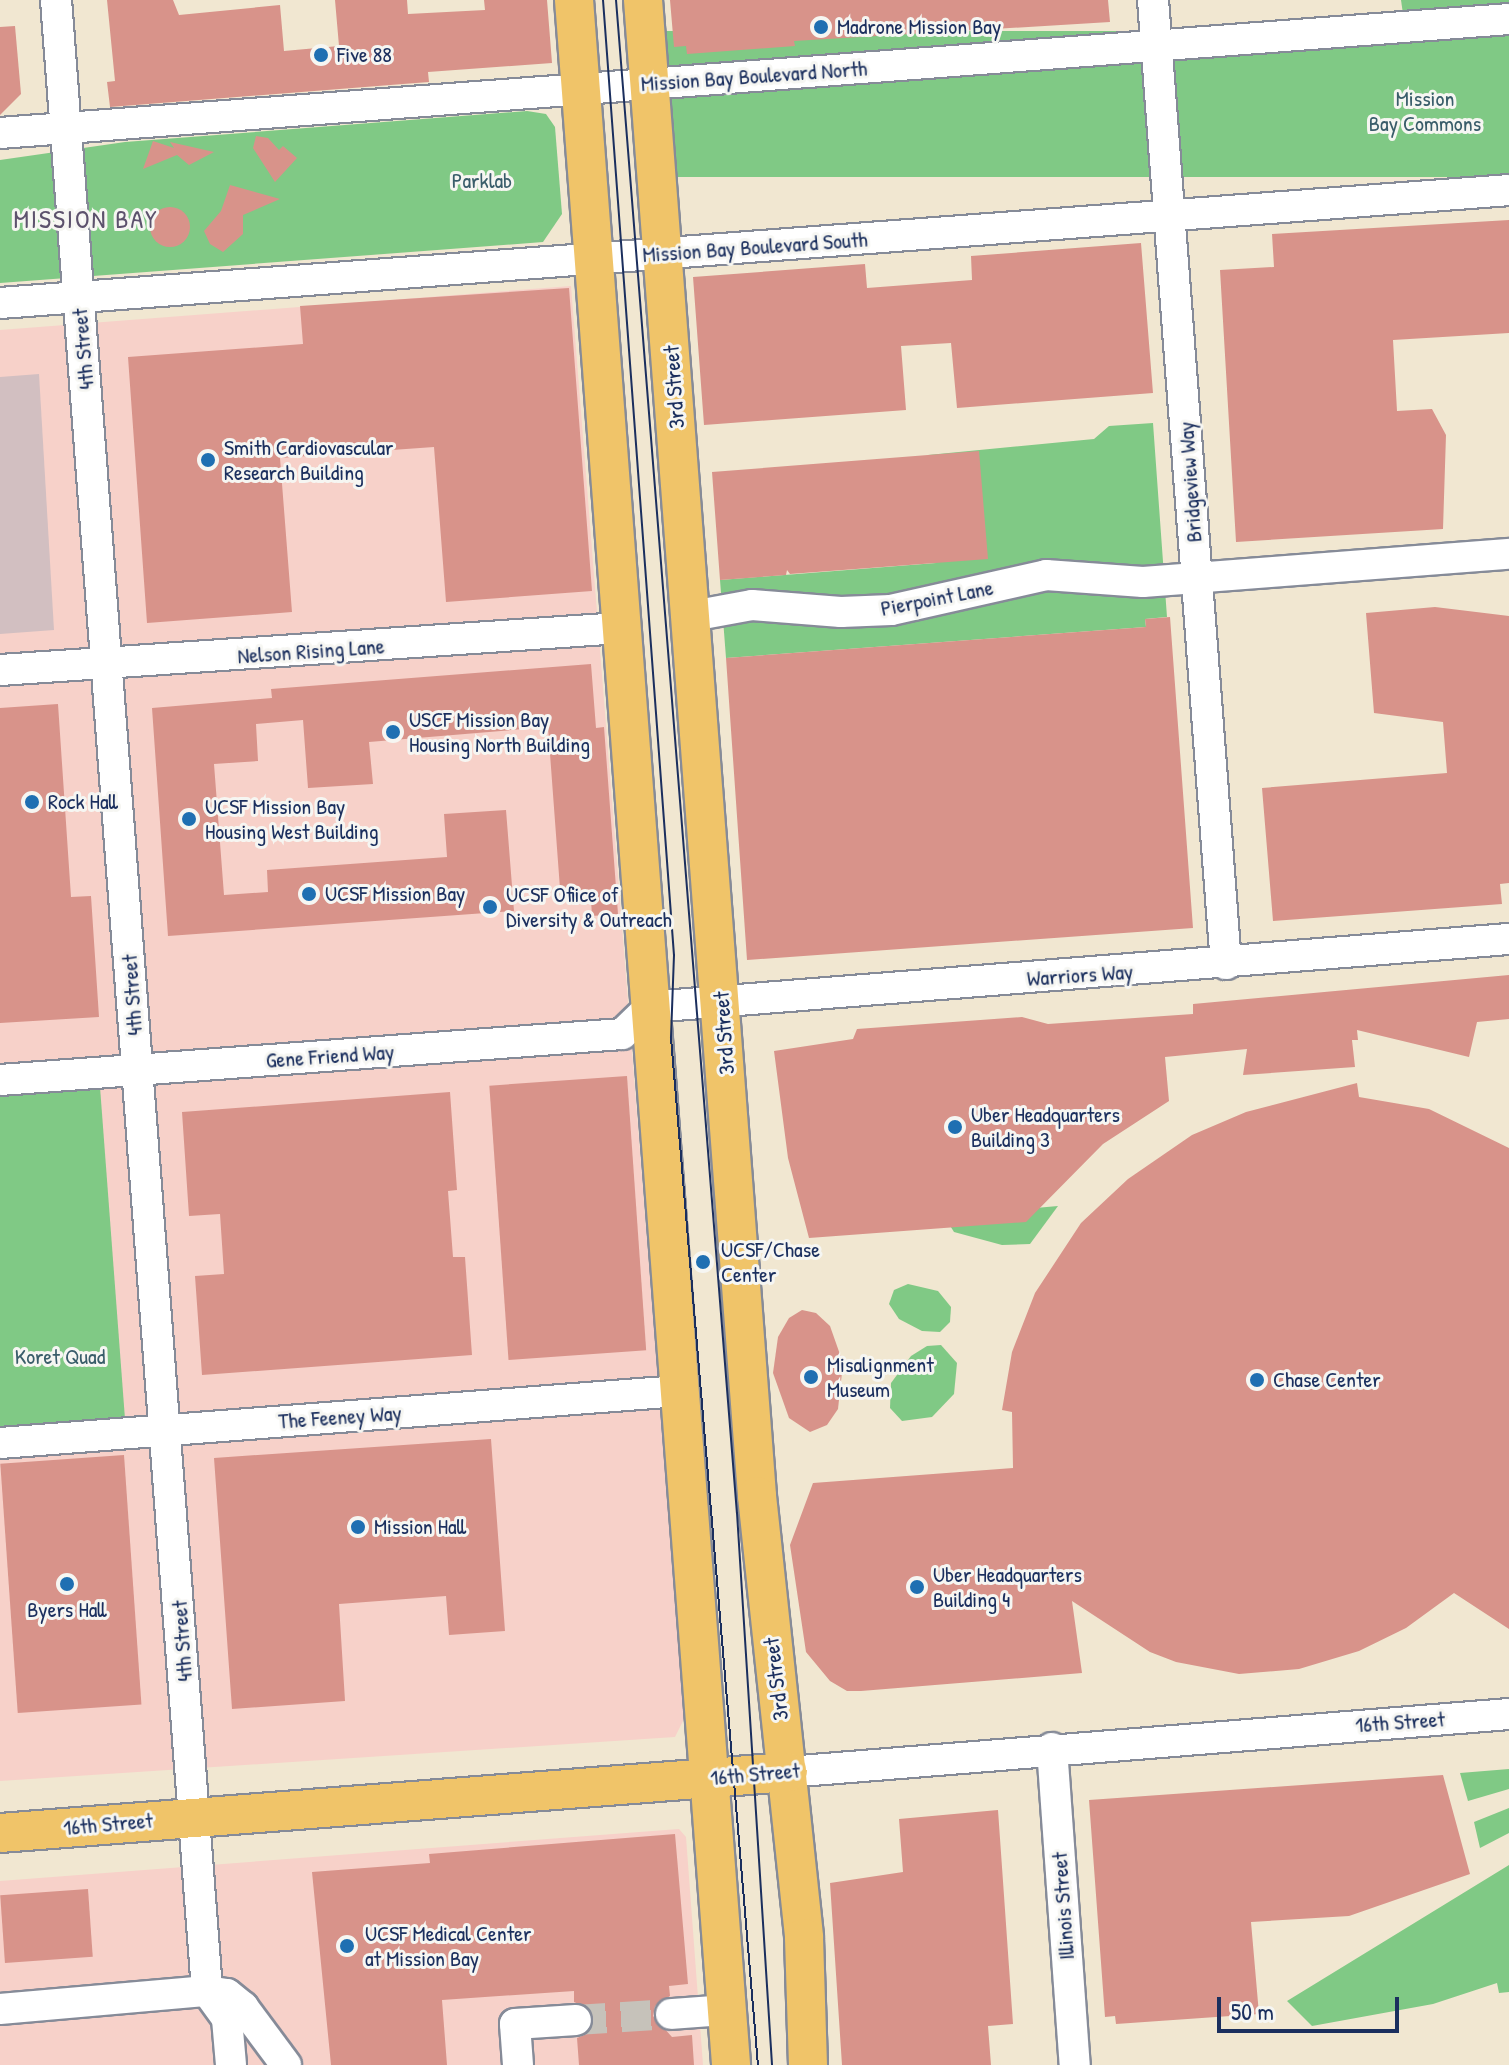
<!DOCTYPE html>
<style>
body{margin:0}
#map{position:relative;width:1509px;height:2065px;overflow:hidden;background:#f1e7d1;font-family:"Patrick Hand",sans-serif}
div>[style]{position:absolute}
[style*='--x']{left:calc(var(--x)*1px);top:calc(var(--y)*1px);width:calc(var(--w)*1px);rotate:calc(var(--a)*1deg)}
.built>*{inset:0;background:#f7d1c9}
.industrial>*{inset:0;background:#d2bfc1}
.green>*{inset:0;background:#80c985;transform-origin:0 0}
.building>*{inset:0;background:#d8938a;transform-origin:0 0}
.round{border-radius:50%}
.minor-tunnel>*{height:30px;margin-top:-15px;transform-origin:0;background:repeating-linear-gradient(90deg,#c6c2ba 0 30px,transparent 0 45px)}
.roads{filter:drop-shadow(2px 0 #868b98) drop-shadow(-2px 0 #868b98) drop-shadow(0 2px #868b98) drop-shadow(0 -2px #868b98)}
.minor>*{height:30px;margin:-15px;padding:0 15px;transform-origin:15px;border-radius:15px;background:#fff}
.major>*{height:38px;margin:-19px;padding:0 19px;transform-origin:19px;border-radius:19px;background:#f0c469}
.tram>*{height:2px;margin:-1px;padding:0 1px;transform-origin:1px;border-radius:1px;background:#1b2f5e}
.dots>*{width:22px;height:22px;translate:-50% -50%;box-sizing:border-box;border:4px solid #f6f6f2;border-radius:50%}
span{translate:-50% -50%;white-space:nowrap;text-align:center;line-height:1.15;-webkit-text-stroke:6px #f6f6f2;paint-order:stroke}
.poi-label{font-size:22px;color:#1b2f5e}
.left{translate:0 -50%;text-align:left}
.street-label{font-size:22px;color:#1b2f5e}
.park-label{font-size:22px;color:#395d6a}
.quarter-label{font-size:26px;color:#5d526d;letter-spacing:2px}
.scale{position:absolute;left:1217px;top:1997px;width:182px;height:36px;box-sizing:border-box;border:4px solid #1b2f5e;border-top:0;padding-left:10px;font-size:24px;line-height:28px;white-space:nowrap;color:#1b2f5e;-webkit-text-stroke:6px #f6f6f2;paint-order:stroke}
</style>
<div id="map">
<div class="built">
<div style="clip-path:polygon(571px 286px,685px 1717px,675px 1737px,0 1781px,0 330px)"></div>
<div style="clip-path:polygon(679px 1829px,686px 1837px,703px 2065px,0 2065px,0 1881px)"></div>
</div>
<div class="industrial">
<div style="clip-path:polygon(39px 374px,54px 630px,0 634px,0 377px)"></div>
</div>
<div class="green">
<div style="clip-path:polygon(1401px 0,1509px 0,1509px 5px,1403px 14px)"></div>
<div style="left:1509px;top:31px;width:146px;height:846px;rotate:90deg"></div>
<div style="clip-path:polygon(527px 111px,546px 114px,555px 127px,562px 214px,543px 242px,0 283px,0 160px,125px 142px)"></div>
<div style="clip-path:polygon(1153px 423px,1167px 617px,1145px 619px,1146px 627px,726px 658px,720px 580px,936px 563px,928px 455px,1094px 439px,1109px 426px)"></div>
<div style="clip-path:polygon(100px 1087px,125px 1419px,0 1429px,0 1095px)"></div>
<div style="clip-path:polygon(1058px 1206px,1030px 1244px,1002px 1245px,954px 1232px,944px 1216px)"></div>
<div style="clip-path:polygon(908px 1284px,938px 1291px,951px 1307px,950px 1322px,940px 1332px,922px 1331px,899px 1319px,889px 1304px,894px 1290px)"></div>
<div style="clip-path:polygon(941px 1345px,957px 1363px,954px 1394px,932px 1417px,902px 1421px,890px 1408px,891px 1383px,911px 1356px,927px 1346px)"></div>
<div style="clip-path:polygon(1509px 1769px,1509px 1789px,1468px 1801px,1460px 1773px)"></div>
<div style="clip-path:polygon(1509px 1808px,1509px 1833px,1480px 1848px,1474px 1822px)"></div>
<div style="clip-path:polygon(1509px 1865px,1509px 1992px,1499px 1993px,1497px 1983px,1433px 2004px,1312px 2026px,1287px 2001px)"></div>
</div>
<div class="building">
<div style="clip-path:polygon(107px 0,173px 0,179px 15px,280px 5px,284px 51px,339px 46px,335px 0,407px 0,408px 14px,485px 10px,484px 0,547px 0,552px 63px,428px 72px,429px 82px,403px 84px,110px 107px,107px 82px,115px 81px)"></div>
<div style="clip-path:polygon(670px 0,1108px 0,1110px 22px,794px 41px,795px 46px,687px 54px,686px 46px,674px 47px)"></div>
<div style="clip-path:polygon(15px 26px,21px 94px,0 115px,0 27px)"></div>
<div style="clip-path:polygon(256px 136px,268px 138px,279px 150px,283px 146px,297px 158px,275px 182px,253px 148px)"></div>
<div style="clip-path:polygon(153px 141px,174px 148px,170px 142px,214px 152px,189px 165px,177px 155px,143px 169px)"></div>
<div style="clip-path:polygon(230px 185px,280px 199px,243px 215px,243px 234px,223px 252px,210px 244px,204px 231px,221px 211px)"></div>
<div class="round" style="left:150px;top:207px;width:40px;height:40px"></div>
<div style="clip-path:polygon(1509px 220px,1509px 333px,1393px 340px,1397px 411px,1432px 409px,1446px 435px,1443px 529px,1236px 542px,1220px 270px,1274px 267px,1272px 234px)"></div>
<div style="clip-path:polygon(1141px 243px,1153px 393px,957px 408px,951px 343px,901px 346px,906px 410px,704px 425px,693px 277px,865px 264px,867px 288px,972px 280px,971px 256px)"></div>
<div style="clip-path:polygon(569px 288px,592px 591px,446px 602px,434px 447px,280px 458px,292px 612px,147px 623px,128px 357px,303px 344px,300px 306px)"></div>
<div style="clip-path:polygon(979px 451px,988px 559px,790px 574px,787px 570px,786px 575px,720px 580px,712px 472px)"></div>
<div style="clip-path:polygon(1435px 607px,1509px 616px,1509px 883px,1500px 884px,1502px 904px,1273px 921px,1262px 788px,1447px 773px,1443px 722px,1374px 713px,1366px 613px)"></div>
<div style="clip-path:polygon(1170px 617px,1193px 928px,747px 960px,726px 658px,1146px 627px,1145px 619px)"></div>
<div style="clip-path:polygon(591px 664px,596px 728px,604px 727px,618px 914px,592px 916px,591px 900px,561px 902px,548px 727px,369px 742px,373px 784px,308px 788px,303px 720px,256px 724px,258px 761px,214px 764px,224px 895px,268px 892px,267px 870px,447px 857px,444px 814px,506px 810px,514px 911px,168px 936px,152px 708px,272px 698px,271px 689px)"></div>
<div style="clip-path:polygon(58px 704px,71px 897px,91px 896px,99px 1017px,0 1023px,0 708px)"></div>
<div style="clip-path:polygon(1509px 975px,1509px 1019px,1477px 1022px,1469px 1057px,1357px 1030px,1358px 1040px,1352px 1040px,1355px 1067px,1243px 1075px,1247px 1049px,1165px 1057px,1169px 1101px,1103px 1144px,1026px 1222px,809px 1238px,788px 1158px,774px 1051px,853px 1039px,857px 1029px,1022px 1017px,1048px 1024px,1193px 1014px,1193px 1004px)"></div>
<div style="left:627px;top:1076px;width:275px;height:138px;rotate:86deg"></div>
<div style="clip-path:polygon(1357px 1083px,1359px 1097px,1429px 1109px,1509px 1148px,1509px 1629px,1454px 1593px,1406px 1628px,1359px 1651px,1299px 1669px,1239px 1674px,1176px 1662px,1150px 1652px,1072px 1601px,1082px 1673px,861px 1691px,847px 1691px,830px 1681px,806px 1652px,790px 1545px,813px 1483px,1013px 1468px,1012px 1412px,1002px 1410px,1012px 1352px,1035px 1293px,1081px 1223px,1128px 1179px,1192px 1135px,1246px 1112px)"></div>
<div style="clip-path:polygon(450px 1092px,457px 1190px,448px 1191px,453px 1257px,465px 1257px,472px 1355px,202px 1375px,195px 1276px,224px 1274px,220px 1214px,189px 1216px,182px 1112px)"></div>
<div style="clip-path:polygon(802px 1310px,816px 1313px,830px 1326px,843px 1363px,838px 1409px,827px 1425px,810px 1432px,789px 1418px,773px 1373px,778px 1337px,789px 1318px)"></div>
<div style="clip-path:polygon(491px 1439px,505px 1631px,449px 1635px,446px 1596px,339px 1604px,345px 1701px,232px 1709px,214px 1458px)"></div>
<div style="left:124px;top:1455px;width:250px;height:124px;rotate:86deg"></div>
<div style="clip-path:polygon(1443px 1775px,1470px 1874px,1349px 1916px,1251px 1922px,1259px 2014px,1116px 2024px,1115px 2016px,1105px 2017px,1089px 1800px)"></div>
<div style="clip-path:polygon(998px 1810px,1013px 2024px,988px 2026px,991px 2065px,842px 2065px,830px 1883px,903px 1872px,899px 1819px)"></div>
<div style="clip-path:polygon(675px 1834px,688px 1984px,669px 1986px,670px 1996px,655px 2006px,653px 2016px,672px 2037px,692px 2035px,694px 2065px,579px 2065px,577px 2038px,587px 2034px,594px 2020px,590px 2009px,574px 2002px,574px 1991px,442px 2000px,447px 2065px,331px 2065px,312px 1872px,430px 1863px,429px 1854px)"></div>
<div style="left:88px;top:1889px;width:68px;height:88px;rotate:86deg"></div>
</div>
<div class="minor-tunnel">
<div style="--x:576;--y:2020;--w:95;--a:-3.6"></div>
</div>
<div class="roads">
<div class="minor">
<div style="--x:56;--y:0;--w:1997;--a:85.66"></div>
<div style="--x:1153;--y:0;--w:967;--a:85.67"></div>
<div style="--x:0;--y:133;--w:1513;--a:-4.32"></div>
<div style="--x:0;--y:303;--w:1513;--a:-4.28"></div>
<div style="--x:1207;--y:577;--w:303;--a:-4.4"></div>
<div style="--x:692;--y:616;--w:61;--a:-10.4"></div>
<div style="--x:752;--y:605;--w:89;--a:4.5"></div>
<div style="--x:841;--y:612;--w:50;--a:-2.3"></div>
<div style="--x:891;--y:610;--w:159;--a:-12.7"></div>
<div style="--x:1046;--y:575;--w:97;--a:4.1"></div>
<div style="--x:1143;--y:582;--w:40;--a:-4.3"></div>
<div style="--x:0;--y:670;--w:622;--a:-3.87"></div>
<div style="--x:0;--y:1080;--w:624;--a:-4.23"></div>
<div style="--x:622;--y:1034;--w:39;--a:-44"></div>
<div style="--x:650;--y:1007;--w:862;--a:-4.53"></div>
<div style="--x:0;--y:1443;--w:681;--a:-4.38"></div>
<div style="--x:1052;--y:1748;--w:318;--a:85.9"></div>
<div style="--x:788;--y:1772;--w:723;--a:-4.6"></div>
<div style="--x:207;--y:1991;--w:34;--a:54"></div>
<div style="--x:227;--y:2019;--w:46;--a:85"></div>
<div style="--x:0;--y:2009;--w:208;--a:-5"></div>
<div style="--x:207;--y:1991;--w:20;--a:9"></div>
<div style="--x:227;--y:1994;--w:21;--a:39"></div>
<div style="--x:243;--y:2007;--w:72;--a:53.4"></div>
<div style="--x:671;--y:2014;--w:55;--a:-4.2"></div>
<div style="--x:518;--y:2065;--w:41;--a:-94.2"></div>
<div style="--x:515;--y:2024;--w:61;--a:-3.8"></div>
</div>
<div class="major">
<div style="--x:574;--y:0;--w:2071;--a:85.65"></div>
<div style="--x:643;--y:0;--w:1500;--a:85.64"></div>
<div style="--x:757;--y:1496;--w:444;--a:83.9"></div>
<div style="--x:804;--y:1938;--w:127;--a:88.2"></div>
<div style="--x:0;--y:1833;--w:790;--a:-4.43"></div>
</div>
</div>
<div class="tram">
<div style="--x:603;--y:0;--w:958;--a:85.75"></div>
<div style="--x:674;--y:955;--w:83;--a:92.1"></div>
<div style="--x:671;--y:1038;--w:1031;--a:85.16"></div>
<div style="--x:616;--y:0;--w:1518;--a:85.43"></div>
<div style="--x:737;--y:1513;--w:553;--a:86.37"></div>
</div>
<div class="dots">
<div style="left:821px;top:27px;background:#1f6fb2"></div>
<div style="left:321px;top:55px;background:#1f6fb2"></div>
<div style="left:208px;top:460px;background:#1f6fb2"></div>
<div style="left:393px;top:732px;background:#1f6fb2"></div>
<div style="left:32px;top:802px;background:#1f6fb2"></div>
<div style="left:189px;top:819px;background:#1f6fb2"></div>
<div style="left:309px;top:894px;background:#1f6fb2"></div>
<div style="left:490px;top:907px;background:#1f6fb2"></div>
<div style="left:955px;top:1127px;background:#1f6fb2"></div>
<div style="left:703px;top:1262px;background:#1f6fb2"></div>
<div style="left:811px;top:1377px;background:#1f6fb2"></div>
<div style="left:1257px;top:1380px;background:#1f6fb2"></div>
<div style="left:358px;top:1527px;background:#1f6fb2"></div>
<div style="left:67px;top:1584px;background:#1f6fb2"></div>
<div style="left:917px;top:1587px;background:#1f6fb2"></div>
<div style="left:347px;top:1946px;background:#1f6fb2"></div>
</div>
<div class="poi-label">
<span class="left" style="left:837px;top:27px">Madrone Mission Bay</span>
<span class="left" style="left:337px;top:55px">Five 88</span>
<span class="left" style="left:224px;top:460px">Smith Cardiovascular<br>Research Building</span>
<span class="left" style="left:409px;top:732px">USCF Mission Bay<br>Housing North Building</span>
<span class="left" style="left:48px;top:802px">Rock Hall</span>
<span class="left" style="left:205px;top:819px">UCSF Mission Bay<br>Housing West Building</span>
<span class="left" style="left:325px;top:894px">UCSF Mission Bay</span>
<span class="left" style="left:506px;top:907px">UCSF Ofiice of<br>Diversity &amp; Outreach</span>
<span class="left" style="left:971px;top:1127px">Uber Headquarters<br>Building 3</span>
<span class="left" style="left:721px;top:1262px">UCSF/Chase<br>Center</span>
<span class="left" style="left:827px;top:1377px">Misalignment<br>Museum</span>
<span class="left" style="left:1273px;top:1380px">Chase Center</span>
<span class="left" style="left:374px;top:1527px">Mission Hall</span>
<span class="left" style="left:933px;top:1587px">Uber Headquarters<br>Building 4</span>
<span style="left:67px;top:1610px">Byers Hall</span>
<span class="left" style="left:365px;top:1946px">UCSF Medical Center<br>at Mission Bay</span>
</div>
<div class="street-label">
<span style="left:754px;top:76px;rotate:-4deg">Mission Bay Boulevard North</span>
<span style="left:755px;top:247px;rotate:-4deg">Mission Bay Boulevard South</span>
<span style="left:83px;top:349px;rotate:-95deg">4th Street</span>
<span style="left:674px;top:387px;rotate:-94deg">3rd Street</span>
<span style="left:1190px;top:482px;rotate:-94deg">Bridgeview Way</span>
<span style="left:937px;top:598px;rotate:-11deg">Pierpoint Lane</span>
<span style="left:311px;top:651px;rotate:-4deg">Nelson Rising Lane</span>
<span style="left:1080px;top:975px;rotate:-4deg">Warriors Way</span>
<span style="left:132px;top:995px;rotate:-94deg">4th Street</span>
<span style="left:724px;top:1033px;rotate:-94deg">3rd Street</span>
<span style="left:330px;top:1056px;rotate:-4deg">Gene Friend Way</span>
<span style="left:340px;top:1417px;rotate:-4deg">The Feeney Way</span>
<span style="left:182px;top:1641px;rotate:-94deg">4th Street</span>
<span style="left:776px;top:1679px;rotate:-97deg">3rd Street</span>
<span style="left:1400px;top:1722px;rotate:-4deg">16th Street</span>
<span style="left:755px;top:1774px;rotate:-5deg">16th Street</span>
<span style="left:108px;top:1824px;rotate:-5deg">16th Street</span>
<span style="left:1063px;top:1906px;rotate:-94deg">Illinois Street</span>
</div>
<div class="park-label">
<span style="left:1425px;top:111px">Mission<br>Bay Commons</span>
<span style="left:482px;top:181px">Parklab</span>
<span style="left:60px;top:1357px">Koret Quad</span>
</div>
<div class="quarter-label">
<span style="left:86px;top:219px">MISSION BAY</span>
</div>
<div class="scale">50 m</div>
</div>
